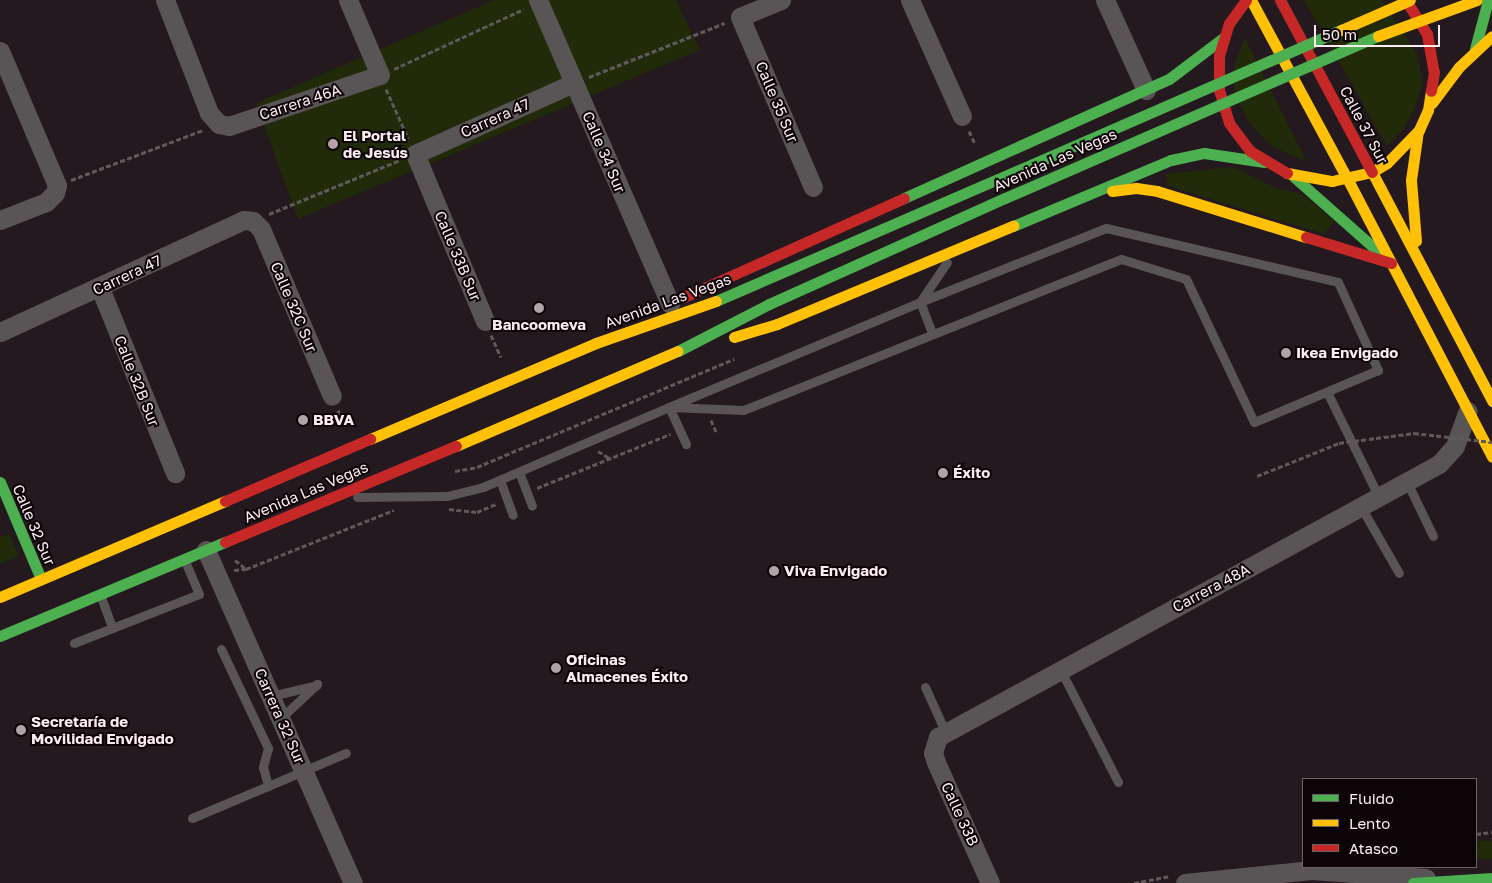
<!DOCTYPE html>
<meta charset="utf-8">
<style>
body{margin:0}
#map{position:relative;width:1492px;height:883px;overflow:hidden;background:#24191e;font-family:"Golos Text",sans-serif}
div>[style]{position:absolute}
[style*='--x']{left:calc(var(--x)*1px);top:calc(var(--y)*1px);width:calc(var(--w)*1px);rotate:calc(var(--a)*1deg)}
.green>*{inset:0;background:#212a09;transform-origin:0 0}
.path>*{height:3px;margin-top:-1.5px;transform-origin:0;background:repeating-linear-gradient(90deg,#5f595a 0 5px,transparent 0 7.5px)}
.lane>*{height:9px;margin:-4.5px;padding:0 4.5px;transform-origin:4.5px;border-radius:4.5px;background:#595455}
.street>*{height:19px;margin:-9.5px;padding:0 9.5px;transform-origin:9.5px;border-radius:9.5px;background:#595455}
.fast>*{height:11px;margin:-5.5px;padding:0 5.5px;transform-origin:5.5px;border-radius:5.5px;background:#4caf50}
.slow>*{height:11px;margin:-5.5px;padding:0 5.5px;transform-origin:5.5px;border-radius:5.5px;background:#ffc107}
.jam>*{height:11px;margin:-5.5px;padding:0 5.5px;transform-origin:5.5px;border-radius:5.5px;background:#c62828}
.path-bridge>*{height:3px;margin-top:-1.5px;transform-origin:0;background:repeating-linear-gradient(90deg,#5f595a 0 5px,transparent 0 7.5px)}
.fast-bridge>*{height:11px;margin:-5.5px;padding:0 5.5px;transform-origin:5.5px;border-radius:5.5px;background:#4caf50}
.slow-bridge>*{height:11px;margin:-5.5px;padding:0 5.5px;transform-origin:5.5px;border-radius:5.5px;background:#ffc107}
.dots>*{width:14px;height:14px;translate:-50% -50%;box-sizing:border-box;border:2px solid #0c0407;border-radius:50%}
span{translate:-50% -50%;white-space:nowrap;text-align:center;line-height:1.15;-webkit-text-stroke:4px #0c0407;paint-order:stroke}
.street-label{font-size:15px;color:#fdedf3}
.poi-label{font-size:15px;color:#fdedf3;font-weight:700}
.left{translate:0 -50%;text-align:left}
.legend{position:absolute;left:1302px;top:778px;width:175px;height:90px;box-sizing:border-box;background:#0c0407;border:1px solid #6c6165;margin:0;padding:6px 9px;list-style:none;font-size:15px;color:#fdedf3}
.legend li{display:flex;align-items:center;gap:10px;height:25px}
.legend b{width:25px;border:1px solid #6c6165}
.scale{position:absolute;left:1314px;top:25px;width:126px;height:22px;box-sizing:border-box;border:2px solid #fdedf3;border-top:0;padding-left:6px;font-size:15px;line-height:18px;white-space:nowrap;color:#fdedf3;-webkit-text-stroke:4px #0c0407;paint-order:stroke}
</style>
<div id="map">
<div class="green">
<div style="clip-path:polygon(494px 0,676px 0,700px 50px,298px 219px,256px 103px)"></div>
<div style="clip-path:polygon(1304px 0,1382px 0,1417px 53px,1423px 84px,1414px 110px,1403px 130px,1387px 146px)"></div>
<div style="clip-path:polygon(1245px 38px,1307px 162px,1271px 146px,1247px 120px,1234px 90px,1235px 62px)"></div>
<div style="clip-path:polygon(1233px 167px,1279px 189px,1302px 194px,1334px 221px,1324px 234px,1168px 186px,1165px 174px)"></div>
<div style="clip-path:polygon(9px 534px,19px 556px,0 564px,0 537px)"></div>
<div style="left:1492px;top:841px;width:18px;height:16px;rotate:90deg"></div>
</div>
<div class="path">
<div style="--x:394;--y:69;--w:143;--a:-24.8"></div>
<div style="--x:589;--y:77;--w:146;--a:-21.7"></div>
<div style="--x:386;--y:89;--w:54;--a:65.8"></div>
<div style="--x:969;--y:131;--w:14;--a:65"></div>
<div style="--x:71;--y:180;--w:141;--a:-20.7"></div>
<div style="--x:269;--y:214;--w:142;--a:-22.4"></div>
<div style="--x:491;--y:335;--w:24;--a:66"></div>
<div style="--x:338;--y:410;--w:17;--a:69"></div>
<div style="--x:711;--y:420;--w:13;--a:67"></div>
<div style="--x:598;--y:451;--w:13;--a:32"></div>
<div style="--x:455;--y:471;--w:22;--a:-10"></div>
<div style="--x:477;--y:467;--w:279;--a:-22.8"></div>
<div style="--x:537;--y:488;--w:144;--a:-22.1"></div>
<div style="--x:449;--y:509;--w:28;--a:6"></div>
<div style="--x:477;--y:512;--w:21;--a:-23"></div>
<div style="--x:235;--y:560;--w:14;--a:39"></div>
<div style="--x:234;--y:570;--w:12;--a:-5"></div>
<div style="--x:246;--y:569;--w:159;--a:-21.7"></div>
<div style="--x:1476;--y:834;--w:16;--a:-7"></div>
<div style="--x:1134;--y:883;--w:37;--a:-11"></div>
</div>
<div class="lane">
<div style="--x:932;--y:333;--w:33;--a:-111"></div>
<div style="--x:920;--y:302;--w:48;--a:-56"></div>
<div style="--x:1327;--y:392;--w:117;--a:63.7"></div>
<div style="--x:519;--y:472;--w:36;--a:69"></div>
<div style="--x:500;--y:480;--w:37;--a:70"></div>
<div style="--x:1407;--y:482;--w:60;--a:64.3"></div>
<div style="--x:357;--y:497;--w:90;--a:-0.6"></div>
<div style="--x:447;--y:496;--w:37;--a:-14"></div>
<div style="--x:483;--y:487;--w:202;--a:-23.3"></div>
<div style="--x:669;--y:407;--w:272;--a:-22.7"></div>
<div style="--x:920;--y:302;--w:200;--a:-21.7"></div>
<div style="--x:1106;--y:228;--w:238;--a:13.1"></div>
<div style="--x:1338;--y:282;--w:97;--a:65.6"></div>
<div style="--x:1378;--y:370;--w:134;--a:157.2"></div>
<div style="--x:1254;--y:422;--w:158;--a:-115.4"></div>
<div style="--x:1186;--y:279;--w:68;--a:-162.9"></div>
<div style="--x:1121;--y:259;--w:407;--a:158.2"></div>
<div style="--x:743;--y:410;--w:74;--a:-177.7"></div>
<div style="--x:669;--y:407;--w:41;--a:65.3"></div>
<div style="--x:1361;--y:507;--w:76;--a:60.1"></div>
<div style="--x:101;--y:597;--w:33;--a:70"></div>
<div style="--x:74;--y:643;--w:134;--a:-21.4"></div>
<div style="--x:199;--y:594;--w:34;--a:-113"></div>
<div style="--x:221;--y:649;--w:110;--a:64.6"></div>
<div style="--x:268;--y:748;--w:20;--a:105"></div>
<div style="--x:263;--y:767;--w:20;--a:75"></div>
<div style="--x:1060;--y:669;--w:127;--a:62.8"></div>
<div style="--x:925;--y:687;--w:48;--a:65.6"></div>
<div style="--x:271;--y:696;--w:47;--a:-13.4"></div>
<div style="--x:281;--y:718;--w:50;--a:-43.4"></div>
<div style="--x:192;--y:818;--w:167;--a:-22.9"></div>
</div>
<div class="street">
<div style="--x:165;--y:0;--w:121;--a:68.7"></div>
<div style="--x:209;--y:113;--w:15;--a:48"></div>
<div style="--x:219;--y:124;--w:10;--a:11"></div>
<div style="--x:229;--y:126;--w:159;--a:-18.7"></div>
<div style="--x:380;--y:75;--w:82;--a:-113.1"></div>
<div style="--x:538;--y:0;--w:331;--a:66.5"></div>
<div style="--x:781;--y:0;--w:44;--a:157.5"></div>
<div style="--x:740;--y:17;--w:185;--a:66.8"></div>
<div style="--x:910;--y:0;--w:127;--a:65.9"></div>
<div style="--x:1105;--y:0;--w:99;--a:65.5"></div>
<div style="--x:0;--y:51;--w:146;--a:67"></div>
<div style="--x:57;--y:185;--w:8;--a:104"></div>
<div style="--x:55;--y:193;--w:13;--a:135"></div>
<div style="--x:46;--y:202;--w:49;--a:158.6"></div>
<div style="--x:100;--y:288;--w:200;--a:67.9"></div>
<div style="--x:485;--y:321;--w:181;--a:-112.7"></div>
<div style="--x:415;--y:154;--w:174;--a:-24.1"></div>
<div style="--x:0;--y:332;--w:268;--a:-24.7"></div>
<div style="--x:244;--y:220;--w:9;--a:6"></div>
<div style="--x:253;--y:221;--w:11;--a:45"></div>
<div style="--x:261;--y:229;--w:181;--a:67"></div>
<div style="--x:206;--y:550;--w:364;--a:66.2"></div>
<div style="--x:990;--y:883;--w:133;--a:-114.1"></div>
<div style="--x:936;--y:762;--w:9;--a:-108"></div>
<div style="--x:933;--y:753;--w:17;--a:-73"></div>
<div style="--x:938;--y:737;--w:571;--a:-28.59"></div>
<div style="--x:1439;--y:464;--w:24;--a:-48"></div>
<div style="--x:1455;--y:446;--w:37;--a:-70"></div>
<div style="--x:1185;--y:883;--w:127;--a:-5.9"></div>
<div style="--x:1311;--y:870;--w:115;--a:4"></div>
</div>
<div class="fast">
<div style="--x:1475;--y:49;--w:51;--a:-75.1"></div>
<div style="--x:1294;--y:177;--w:116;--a:41.5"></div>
<div style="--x:904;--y:198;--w:290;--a:-24.2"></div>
<div style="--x:1169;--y:79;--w:68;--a:-37.2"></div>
<div style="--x:1013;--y:226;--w:171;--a:-22.7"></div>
<div style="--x:1171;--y:160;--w:34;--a:-12"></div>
<div style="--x:1204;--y:153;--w:61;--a:8.5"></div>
<div style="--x:716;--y:301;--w:307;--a:-23.4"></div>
<div style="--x:678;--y:351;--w:102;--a:-27.3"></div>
<div style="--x:769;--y:304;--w:259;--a:-24.2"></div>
<div style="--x:0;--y:482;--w:105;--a:67.1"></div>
<div style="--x:0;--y:636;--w:244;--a:-22.7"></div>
<div style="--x:1413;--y:883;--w:79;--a:-3.6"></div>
</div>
<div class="slow">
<div style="--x:1251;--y:0;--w:204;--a:61.7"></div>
<div style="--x:1432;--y:103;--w:45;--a:-53.1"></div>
<div style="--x:1459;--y:67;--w:45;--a:-43.2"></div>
<div style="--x:1372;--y:172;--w:259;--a:62.3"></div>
<div style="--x:1287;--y:173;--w:46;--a:10.1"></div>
<div style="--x:1332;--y:181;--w:41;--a:-12.7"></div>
<div style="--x:1372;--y:172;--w:17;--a:-31"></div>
<div style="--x:1387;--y:163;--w:46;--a:-45.9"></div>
<div style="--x:1419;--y:130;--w:22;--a:-66"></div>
<div style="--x:1428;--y:110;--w:19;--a:-81"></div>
<div style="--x:1348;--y:180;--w:312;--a:62.5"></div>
<div style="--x:1112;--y:191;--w:24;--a:-7"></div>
<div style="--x:1136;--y:188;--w:21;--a:8"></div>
<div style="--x:1157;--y:191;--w:156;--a:17.2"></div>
<div style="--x:1416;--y:241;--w:61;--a:-94.7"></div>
<div style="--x:1411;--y:180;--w:49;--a:-81.9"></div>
<div style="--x:734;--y:337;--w:45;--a:-16.8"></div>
<div style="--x:777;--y:324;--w:256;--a:-22.6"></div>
<div style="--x:370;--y:439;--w:246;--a:-23"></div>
<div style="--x:596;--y:343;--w:127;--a:-19.3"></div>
<div style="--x:456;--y:446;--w:241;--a:-23.2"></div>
<div style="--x:0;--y:597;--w:245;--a:-23.1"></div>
</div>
<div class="jam">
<div style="--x:1246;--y:0;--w:29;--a:126"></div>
<div style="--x:1229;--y:23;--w:34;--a:107"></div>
<div style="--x:1219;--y:55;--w:35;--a:90"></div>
<div style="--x:1219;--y:90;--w:34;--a:73"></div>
<div style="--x:1229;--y:123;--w:35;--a:53"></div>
<div style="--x:1250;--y:151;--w:43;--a:30.7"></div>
<div style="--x:1280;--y:0;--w:195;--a:61.9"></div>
<div style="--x:1407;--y:2;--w:38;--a:58"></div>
<div style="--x:1427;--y:34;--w:39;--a:80"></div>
<div style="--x:1434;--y:72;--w:19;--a:99"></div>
<div style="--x:1306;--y:237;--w:89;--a:17"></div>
<div style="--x:684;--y:297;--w:241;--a:-24.2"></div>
<div style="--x:225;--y:501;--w:158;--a:-23.2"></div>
<div style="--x:225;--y:542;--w:250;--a:-22.6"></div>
</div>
<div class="path-bridge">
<div style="--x:1257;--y:476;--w:88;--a:-21.9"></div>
<div style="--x:1339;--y:443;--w:76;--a:-7.6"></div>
<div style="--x:1414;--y:433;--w:79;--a:6.6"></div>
</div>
<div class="fast-bridge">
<div style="--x:998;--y:179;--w:374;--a:-23.5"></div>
<div style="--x:1005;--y:198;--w:407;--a:-23.5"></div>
</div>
<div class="slow-bridge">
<div style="--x:1341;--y:30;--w:75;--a:-23.5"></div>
<div style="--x:1378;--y:36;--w:105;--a:-20"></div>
</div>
<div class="dots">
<div style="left:333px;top:144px;background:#b1a3a8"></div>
<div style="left:539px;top:308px;background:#b1a3a8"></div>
<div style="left:1286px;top:353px;background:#b1a3a8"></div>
<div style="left:303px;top:420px;background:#b1a3a8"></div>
<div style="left:943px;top:473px;background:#b1a3a8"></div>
<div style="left:774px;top:571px;background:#b1a3a8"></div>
<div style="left:556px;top:668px;background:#b1a3a8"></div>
<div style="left:21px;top:730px;background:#b1a3a8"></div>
</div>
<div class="street-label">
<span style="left:300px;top:102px;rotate:-18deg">Carrera 46A</span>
<span style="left:777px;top:102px;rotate:67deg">Calle 35 Sur</span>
<span style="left:495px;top:118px;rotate:-24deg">Carrera 47</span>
<span style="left:1364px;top:125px;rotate:62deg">Calle 37 Sur</span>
<span style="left:604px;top:152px;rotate:67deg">Calle 34 Sur</span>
<span style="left:1055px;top:160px;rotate:-24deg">Avenida Las Vegas</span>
<span style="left:458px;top:256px;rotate:67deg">Calle 33B Sur</span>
<span style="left:127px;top:275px;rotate:-25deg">Carrera 47</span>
<span style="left:668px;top:301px;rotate:-20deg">Avenida Las Vegas</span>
<span style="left:294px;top:307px;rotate:67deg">Calle 32C Sur</span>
<span style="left:137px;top:381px;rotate:68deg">Calle 32B Sur</span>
<span style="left:306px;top:492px;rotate:-23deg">Avenida Las Vegas</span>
<span style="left:34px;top:525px;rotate:67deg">Calle 32 Sur</span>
<span style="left:1211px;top:588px;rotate:-28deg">Carrera 48A</span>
<span style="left:280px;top:716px;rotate:66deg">Carrera 32 Sur</span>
<span style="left:960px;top:814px;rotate:65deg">Calle 33B</span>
</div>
<div class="poi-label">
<span class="left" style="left:343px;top:144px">El Portal<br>de Jesús</span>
<span style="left:539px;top:325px">Bancoomeva</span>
<span class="left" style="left:1296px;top:353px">Ikea Envigado</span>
<span class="left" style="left:313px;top:420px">BBVA</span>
<span class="left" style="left:953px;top:473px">Éxito</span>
<span class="left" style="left:784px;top:571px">Viva Envigado</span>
<span class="left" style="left:566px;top:668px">Oficinas<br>Almacenes Éxito</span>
<span class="left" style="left:31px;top:730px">Secretaría de<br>Movilidad Envigado</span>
</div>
<ul class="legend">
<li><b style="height:6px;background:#4caf50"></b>Fluido</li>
<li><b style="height:6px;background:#ffc107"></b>Lento</li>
<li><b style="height:6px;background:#c62828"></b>Atasco</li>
</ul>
<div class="scale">50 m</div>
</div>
